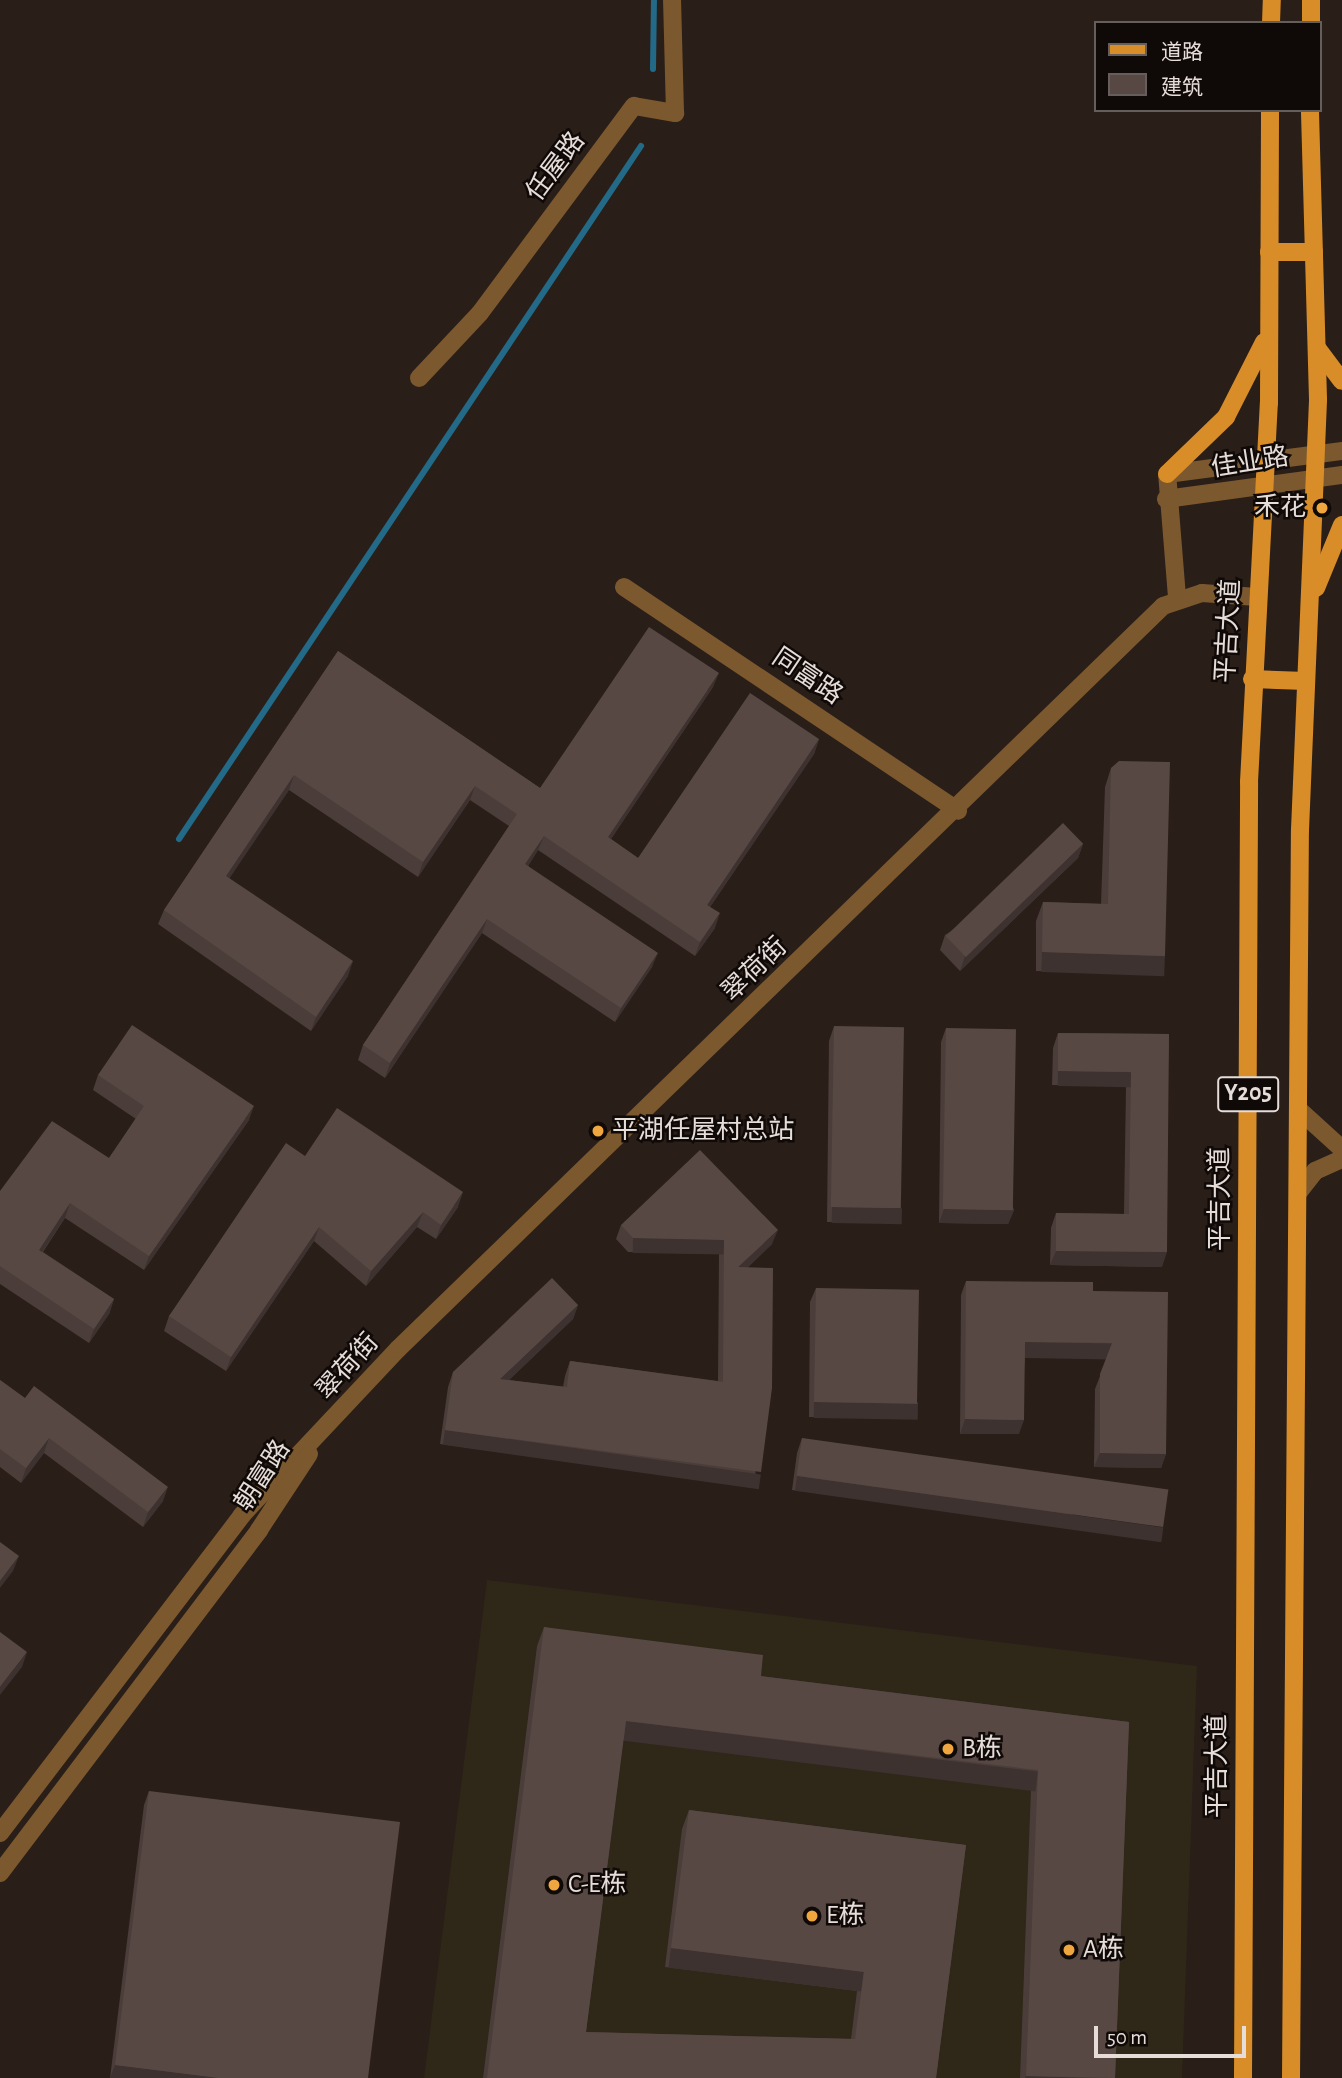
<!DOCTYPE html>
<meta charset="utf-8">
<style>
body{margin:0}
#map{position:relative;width:1342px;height:2078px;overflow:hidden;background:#2a1e18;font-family:"Alegreya Sans","Noto Sans SC",sans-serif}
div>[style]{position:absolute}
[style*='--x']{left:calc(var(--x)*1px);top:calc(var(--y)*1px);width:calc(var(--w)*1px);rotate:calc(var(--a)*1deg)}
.commercial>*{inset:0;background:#2f2717}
.stream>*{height:6px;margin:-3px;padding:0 3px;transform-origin:3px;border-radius:3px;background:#236a89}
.minor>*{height:18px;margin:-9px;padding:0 9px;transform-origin:9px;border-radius:9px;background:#7c582f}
.major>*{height:18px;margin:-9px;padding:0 9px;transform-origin:9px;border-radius:9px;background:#d88d29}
.wall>*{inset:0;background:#4b3e3a}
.shaded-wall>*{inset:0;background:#3d322f;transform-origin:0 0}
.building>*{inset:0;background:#574843;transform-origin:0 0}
.dots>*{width:19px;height:19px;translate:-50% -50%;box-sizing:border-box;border:4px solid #0f0907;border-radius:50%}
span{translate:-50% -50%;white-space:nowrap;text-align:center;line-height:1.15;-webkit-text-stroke:5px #0f0907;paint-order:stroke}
.shield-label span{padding:2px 5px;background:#0f0907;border:2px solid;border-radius:5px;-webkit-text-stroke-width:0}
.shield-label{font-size:24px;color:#e6ddd9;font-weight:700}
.street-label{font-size:26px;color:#e6ddd9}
.poi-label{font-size:26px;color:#e6ddd9}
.right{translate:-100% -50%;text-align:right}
.left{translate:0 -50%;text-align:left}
.legend{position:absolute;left:1094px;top:21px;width:228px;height:91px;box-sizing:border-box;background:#0f0907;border:2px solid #655e5b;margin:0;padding:9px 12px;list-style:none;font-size:21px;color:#e6ddd9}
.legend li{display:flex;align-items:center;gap:14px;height:35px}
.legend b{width:35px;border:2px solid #655e5b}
.scale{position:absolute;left:1094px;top:2026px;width:152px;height:32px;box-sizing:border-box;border:4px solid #e6ddd9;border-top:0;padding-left:9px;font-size:21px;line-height:24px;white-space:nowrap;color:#e6ddd9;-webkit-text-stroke:5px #0f0907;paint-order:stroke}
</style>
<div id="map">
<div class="commercial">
<div style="clip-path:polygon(487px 1580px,1197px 1666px,1182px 2078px,424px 2078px)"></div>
</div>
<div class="stream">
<div style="--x:653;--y:69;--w:69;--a:-89.2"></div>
<div style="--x:179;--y:839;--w:833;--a:-56.31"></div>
</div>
<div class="minor">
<div style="--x:419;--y:378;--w:89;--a:-46.8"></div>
<div style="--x:480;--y:313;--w:258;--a:-53.4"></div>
<div style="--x:634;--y:106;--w:42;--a:9.7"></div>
<div style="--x:675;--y:113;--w:113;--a:-91.5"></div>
<div style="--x:1166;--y:499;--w:178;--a:-7.8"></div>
<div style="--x:624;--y:587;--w:402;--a:33.8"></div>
<div style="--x:1177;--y:597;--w:123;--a:-94.6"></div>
<div style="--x:1167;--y:474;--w:177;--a:-7.5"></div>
<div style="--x:1298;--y:1109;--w:59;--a:42.3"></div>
<div style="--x:1298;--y:1193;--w:28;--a:-52"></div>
<div style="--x:1315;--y:1171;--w:30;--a:-24"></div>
<div style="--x:0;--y:1833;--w:400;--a:-52.7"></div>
<div style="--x:242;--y:1515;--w:228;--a:-46.8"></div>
<div style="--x:398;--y:1349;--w:1066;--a:-44.16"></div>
<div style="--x:1163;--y:606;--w:41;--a:-18.4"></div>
<div style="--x:1202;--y:593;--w:55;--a:4.2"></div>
<div style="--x:0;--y:1873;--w:430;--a:-52.9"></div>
<div style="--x:259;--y:1530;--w:91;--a:-56.7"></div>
</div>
<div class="major">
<div style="--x:1271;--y:23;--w:23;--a:-88"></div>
<div style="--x:1311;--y:23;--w:23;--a:-90"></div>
<div style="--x:1269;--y:252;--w:45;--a:0"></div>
<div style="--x:1317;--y:348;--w:41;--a:52.9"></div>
<div style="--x:1167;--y:474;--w:82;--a:-44"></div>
<div style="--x:1226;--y:417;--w:84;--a:-63.1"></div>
<div style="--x:1316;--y:588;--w:68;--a:-67.6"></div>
<div style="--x:1252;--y:679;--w:54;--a:2.1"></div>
<div style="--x:1243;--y:2078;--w:1296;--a:-89.73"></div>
<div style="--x:1249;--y:782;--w:380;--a:-87"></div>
<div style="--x:1269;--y:403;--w:293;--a:-89.8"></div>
<div style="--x:1291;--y:2078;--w:1248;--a:-89.59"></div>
<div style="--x:1300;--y:830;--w:431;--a:-87.6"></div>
<div style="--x:1318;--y:399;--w:289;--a:-91.6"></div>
</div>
<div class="wall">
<div style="clip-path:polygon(338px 651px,540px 788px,713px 687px,611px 839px,638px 858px,819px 739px,814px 754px,710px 907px,715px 928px,695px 956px,538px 850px,528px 866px,652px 967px,615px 1022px,482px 933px,385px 1078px,358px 1060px,363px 1045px,509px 826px,470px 800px,418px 877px,289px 790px,229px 878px,348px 976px,311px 1031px,158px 924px,164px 910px)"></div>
<div style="clip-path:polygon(1111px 768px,1165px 956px,1158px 975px,1036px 971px,1036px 921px,1043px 902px,1101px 904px,1105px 787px)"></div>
<div style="clip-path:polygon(1083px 844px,1078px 858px,960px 971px,940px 950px,945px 935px)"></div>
<div style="clip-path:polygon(834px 1026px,897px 1223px,827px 1222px,829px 1041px)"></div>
<div style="clip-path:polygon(946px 1028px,1014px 1210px,1008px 1224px,939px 1223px,941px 1042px)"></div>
<div style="clip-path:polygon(1058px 1033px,1169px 1034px,1162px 1267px,1050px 1265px,1051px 1228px,1056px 1213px,1124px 1214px,1126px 1086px,1052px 1085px,1053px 1048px)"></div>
<div style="clip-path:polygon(98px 1075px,249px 1120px,144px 1270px,65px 1218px,43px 1252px,114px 1299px,109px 1314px,89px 1343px,0 1284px,0 1191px,109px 1158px,136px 1119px,93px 1090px)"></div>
<div style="clip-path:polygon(305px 1156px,458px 1207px,436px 1239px,417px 1227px,366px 1286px,314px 1241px,226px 1371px,164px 1331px,169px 1316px)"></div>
<div style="clip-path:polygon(621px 1225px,772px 1244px,748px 1267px,756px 1486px,440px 1444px,448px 1387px,453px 1372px,578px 1305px,573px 1319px,509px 1380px,563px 1387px,565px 1376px,570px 1361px,718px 1381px,719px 1254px,628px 1252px,616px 1239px)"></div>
<div style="clip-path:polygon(966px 1281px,1093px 1291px,1166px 1454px,1161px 1468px,1094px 1467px,1095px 1389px,1107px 1358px,1025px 1357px,1019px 1434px,960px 1434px,961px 1295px)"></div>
<div style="clip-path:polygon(816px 1288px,918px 1403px,913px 1418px,809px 1417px,810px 1302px)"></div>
<div style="clip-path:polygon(0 1380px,163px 1501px,143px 1527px,44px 1453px,21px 1483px,0 1467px)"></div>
<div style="clip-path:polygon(802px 1438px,1159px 1539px,792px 1490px,797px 1453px)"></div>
<div style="clip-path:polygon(544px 1627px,761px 1676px,1129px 1722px,1115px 2078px,1020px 2078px,1031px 1789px,623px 1740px,586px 2032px,851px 2039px,857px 1991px,665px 1967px,682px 1829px,689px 1810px,966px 1845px,936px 2078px,483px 2078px,537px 1646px)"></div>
<div style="clip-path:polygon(149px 1791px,368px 2078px,110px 2078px,144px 1805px)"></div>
</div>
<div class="shaded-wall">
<div style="clip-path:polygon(719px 673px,713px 687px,602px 852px,608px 837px)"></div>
<div style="clip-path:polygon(819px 739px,814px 754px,702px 919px,707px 905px)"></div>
<div style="clip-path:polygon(294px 775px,289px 790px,221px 891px,226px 876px)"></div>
<div style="clip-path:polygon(475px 786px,470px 800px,418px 877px,423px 862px)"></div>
<div style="clip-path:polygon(544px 836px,538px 850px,520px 878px,525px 864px)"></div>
<div style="clip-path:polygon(1083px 844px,1078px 858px,960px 971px,965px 956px)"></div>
<div style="clip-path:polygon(720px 913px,715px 928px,695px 956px,700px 942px)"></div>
<div style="clip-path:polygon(487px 919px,482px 933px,385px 1078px,390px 1063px)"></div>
<div style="left:1042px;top:952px;width:123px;height:20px;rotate:2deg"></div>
<div style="clip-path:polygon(658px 953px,652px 967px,615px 1022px,621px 1008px)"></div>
<div style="clip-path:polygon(353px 961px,348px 976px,311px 1031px,316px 1017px)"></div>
<div style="left:1058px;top:1071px;width:73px;height:15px;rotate:1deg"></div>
<div style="clip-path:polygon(254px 1106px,249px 1120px,144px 1270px,149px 1256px)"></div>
<div style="clip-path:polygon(463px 1192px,458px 1207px,436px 1239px,441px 1225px)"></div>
<div style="clip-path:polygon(70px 1203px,65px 1218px,34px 1264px,39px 1250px)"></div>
<div style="left:832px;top:1207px;width:70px;height:16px;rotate:1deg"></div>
<div style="clip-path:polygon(944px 1209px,1014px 1210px,1008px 1224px,939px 1223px)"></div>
<div style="clip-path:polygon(423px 1212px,417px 1227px,366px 1286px,371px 1271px)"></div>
<div style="clip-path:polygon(319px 1227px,314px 1241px,226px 1371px,231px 1357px)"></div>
<div style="clip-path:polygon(778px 1230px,772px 1244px,733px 1282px,738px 1267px)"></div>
<div style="left:633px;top:1238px;width:91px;height:15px;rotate:1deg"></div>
<div style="clip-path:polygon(1056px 1251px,1167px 1252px,1162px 1267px,1050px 1265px)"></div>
<div style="clip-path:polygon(114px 1299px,109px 1314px,89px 1343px,94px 1329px)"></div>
<div style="clip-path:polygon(578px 1305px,573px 1319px,495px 1393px,500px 1379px)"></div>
<div style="left:1025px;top:1342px;width:87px;height:16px;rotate:1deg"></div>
<div style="left:814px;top:1402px;width:104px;height:16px;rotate:1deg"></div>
<div style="clip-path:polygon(965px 1419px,1024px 1420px,1019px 1434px,960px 1434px)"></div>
<div style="left:445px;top:1430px;width:319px;height:15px;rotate:8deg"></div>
<div style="clip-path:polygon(49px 1438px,44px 1453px,21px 1483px,26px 1468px)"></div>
<div style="clip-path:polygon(1100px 1453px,1166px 1454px,1161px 1468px,1094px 1467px)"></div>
<div style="left:797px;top:1476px;width:370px;height:15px;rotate:8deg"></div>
<div style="clip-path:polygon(168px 1487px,163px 1501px,143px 1527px,148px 1512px)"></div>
<div style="clip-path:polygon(19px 1556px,13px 1571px,0 1588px,0 1581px)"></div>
<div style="clip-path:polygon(27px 1652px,22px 1667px,0 1695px,0 1687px)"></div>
<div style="left:626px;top:1721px;width:415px;height:20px;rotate:7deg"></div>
<div style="left:671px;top:1948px;width:194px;height:20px;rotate:7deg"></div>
<div style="clip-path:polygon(115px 2065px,219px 2078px,110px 2078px)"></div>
<div style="clip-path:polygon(1026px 2076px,1091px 2078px,1025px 2078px)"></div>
</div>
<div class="building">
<div style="clip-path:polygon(649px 627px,719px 673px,608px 837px,638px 858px,750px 693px,819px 739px,707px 905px,720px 913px,700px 942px,544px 836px,525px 864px,658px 953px,621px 1008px,487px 919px,390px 1063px,363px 1045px,517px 814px,475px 786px,423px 862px,294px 775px,226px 876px,353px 961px,316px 1017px,164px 910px,338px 651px,540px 788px)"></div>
<div style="clip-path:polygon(1119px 761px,1170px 762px,1165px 956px,1042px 952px,1043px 902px,1108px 904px,1111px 768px)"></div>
<div style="left:1063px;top:823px;width:29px;height:163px;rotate:46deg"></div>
<div style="clip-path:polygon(132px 1025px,254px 1106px,149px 1256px,70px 1203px,39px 1250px,114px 1299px,94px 1329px,0 1266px,0 1191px,52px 1121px,109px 1158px,144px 1106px,98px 1075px)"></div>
<div style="left:834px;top:1026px;width:70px;height:181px;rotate:1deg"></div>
<div style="left:946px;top:1028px;width:70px;height:181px;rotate:1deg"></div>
<div style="clip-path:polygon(1058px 1033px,1169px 1034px,1167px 1252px,1056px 1251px,1056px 1213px,1129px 1214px,1131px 1072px,1058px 1071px)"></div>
<div style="clip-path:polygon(337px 1108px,463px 1192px,441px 1225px,423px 1212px,371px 1271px,319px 1227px,231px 1357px,169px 1316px,286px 1143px,305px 1156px)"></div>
<div style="clip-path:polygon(700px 1150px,778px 1230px,738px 1267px,773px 1268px,772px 1388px,761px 1472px,445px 1430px,453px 1372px,552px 1278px,578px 1305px,500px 1379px,567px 1387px,570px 1361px,723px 1382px,724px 1240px,633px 1238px,621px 1225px)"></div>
<div style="clip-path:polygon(966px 1281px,1093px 1282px,1093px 1291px,1168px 1292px,1166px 1454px,1100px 1453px,1100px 1374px,1112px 1343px,1025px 1342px,1024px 1420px,965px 1419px)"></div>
<div style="left:816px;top:1288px;width:103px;height:114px;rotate:1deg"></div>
<div style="clip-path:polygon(0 1380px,25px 1398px,34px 1386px,168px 1487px,148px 1512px,49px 1438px,26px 1468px,0 1449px)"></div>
<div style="left:802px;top:1438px;width:370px;height:38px;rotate:8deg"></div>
<div style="clip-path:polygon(0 1542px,19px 1556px,0 1581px)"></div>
<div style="clip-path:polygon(544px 1627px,763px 1655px,761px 1676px,1129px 1722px,1115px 2078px,1026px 2076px,1038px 1770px,626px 1721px,586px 2032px,855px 2039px,864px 1972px,671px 1948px,689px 1810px,966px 1845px,936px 2078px,487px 2078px)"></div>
<div style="clip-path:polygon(0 1632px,27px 1652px,0 1687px)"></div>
<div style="clip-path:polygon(149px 1791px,400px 1822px,368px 2078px,219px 2078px,115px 2065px)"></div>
</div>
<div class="dots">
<div style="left:1322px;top:508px;background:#f0a63f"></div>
<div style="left:598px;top:1131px;background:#f0a63f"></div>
<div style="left:948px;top:1749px;background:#f0a63f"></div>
<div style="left:554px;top:1885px;background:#f0a63f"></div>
<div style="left:812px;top:1916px;background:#f0a63f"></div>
<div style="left:1069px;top:1950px;background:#f0a63f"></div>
</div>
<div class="shield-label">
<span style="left:1248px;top:1094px">Y205</span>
</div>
<div class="street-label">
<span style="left:556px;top:167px;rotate:-53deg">任屋路</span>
<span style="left:1250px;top:463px;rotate:-9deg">佳业路</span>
<span style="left:1229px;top:631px;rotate:-87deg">平吉大道</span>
<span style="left:807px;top:677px;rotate:34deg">同富路</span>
<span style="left:755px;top:970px;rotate:-44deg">翠荷街</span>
<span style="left:1221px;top:1199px;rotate:-90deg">平吉大道</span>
<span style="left:348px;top:1367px;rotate:-48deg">翠荷街</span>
<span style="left:263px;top:1476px;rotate:-57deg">朝富路</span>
<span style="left:1218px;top:1766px;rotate:-90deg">平吉大道</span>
</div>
<div class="poi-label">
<span class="right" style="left:1306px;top:508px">禾花</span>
<span class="left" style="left:612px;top:1131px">平湖任屋村总站</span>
<span class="left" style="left:962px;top:1749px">B栋</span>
<span class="left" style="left:568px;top:1885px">C-E栋</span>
<span class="left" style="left:826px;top:1916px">E栋</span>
<span class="left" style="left:1083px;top:1950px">A栋</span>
</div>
<ul class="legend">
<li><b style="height:9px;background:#d88d29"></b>道路</li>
<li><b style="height:19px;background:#574843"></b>建筑</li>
</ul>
<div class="scale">50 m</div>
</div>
